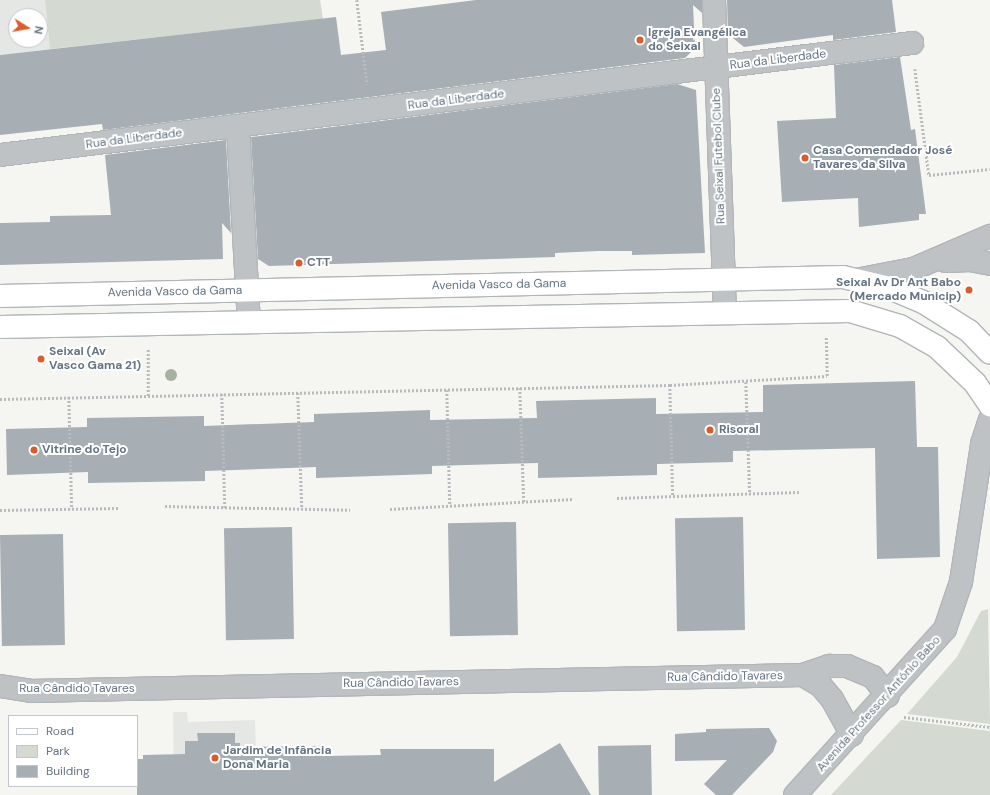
<!DOCTYPE html>
<meta charset="utf-8">
<style>
body{margin:0}
#map{position:relative;width:990px;height:795px;overflow:hidden;background:#f5f5f1;font-family:"DM Sans",sans-serif}
div>[style]{position:absolute}
[style*='--x']{left:calc(var(--x)*1px);top:calc(var(--y)*1px);width:calc(var(--w)*1px);rotate:calc(var(--a)*1deg)}
.built>*{inset:0;background:#e5e7e5}
.green>*{inset:0;background:#d4dad1}
.building>*{inset:0;background:#a7aeb4;transform-origin:0 0}
.path>*{height:2.5px;margin-top:-1.25px;transform-origin:0;background:repeating-linear-gradient(90deg,#b8bbbd 0 2px,transparent 0 4px)}
.roads{filter:drop-shadow(1px 0 #b1b6b9) drop-shadow(-1px 0 #b1b6b9) drop-shadow(0 1px #b1b6b9) drop-shadow(0 -1px #b1b6b9)}
.minor>*{height:22px;margin:-11px;padding:0 11px;transform-origin:11px;border-radius:11px;background:#bec2c5}
.major>*{height:22px;margin:-11px;padding:0 11px;transform-origin:11px;border-radius:11px;background:#fff}
.trees>*{width:12px;height:12px;margin:-6px;border-radius:50%;background:#a7b1a3}
.dots>*{width:11px;height:11px;translate:-50% -50%;box-sizing:border-box;border:2px solid #fff;border-radius:50%}
span{translate:-50% -50%;white-space:nowrap;text-align:center;line-height:1.15;-webkit-text-stroke:4px #fff;paint-order:stroke}
.poi-label{font-size:12px;color:#657482;font-weight:700}
.left{translate:0 -50%;text-align:left}
.right{translate:-100% -50%;text-align:right}
.street-label{font-size:12px;color:#657482}
.legend{position:absolute;left:8px;top:715px;width:130px;height:72px;box-sizing:border-box;background:#fff;border:1px solid #c1c7cd;margin:0;padding:5px 7px;list-style:none;font-size:12px;color:#657482}
.legend li{display:flex;align-items:center;gap:8px;height:20px}
.legend b{width:20px;border:1px solid #c1c7cd}
.north{position:absolute;left:8px;top:8px;width:40px;height:40px;box-sizing:border-box;background:#fff;border:1px solid #c1c7cd;border-radius:50%;rotate:101deg;font-size:11px;font-weight:700;line-height:16px;text-align:center;color:#657482}
.north::after{content:'';display:block;margin:auto;width:14px;height:18px;background:#dd5b29;clip-path:polygon(50% 0,100% 100%,50% 72%,0 100%)}
</style>
<div id="map">
<div class="built">
<div style="clip-path:polygon(evenodd,0 0,45px 0,50px 49px,0 55px,0 0,16px 16px,40px 16px,40px 40px,16px 40px,16px 16px)"></div>
<div style="clip-path:polygon(173px 712px,187px 712px,188px 722px,255px 720px,257px 795px,174px 795px)"></div>
</div>
<div class="green">
<div style="clip-path:polygon(45px 0,320px 0,323px 19px,50px 49px)"></div>
<div style="clip-path:polygon(988px 609px,990px 724px,907px 714px,957px 657px,981px 611px)"></div>
<div style="clip-path:polygon(901px 720px,990px 731px,990px 795px,831px 795px)"></div>
</div>
<div class="building">
<div style="clip-path:polygon(476px 0,702px 0,702px 13px,693px 5px,695px 48px,685px 58px,103px 130px,102px 124px,0 135px,0 55px,336px 17px,341px 55px,386px 50px,381px 12px)"></div>
<div style="clip-path:polygon(727px 0,892px 0,896px 32px,833px 40px,833px 35px,744px 47px,728px 34px)"></div>
<div style="clip-path:polygon(900px 57px,911px 130px,915px 129px,926px 214px,919px 214px,919px 220px,859px 227px,858px 198px,782px 202px,777px 121px,836px 118px,834px 65px)"></div>
<div style="clip-path:polygon(677px 84px,696px 90px,705px 253px,632px 255px,632px 251px,598px 251px,555px 253px,555px 257px,269px 266px,258px 259px,251px 137px)"></div>
<div style="clip-path:polygon(226px 140px,231px 233px,222px 223px,223px 259px,0 265px,0 223px,50px 222px,50px 216px,111px 215px,105px 155px)"></div>
<div style="clip-path:polygon(915px 381px,917px 447px,938px 447px,940px 557px,877px 559px,875px 448px,733px 451px,733px 462px,657px 464px,657px 475px,538px 478px,538px 463px,432px 466px,432px 474px,316px 478px,316px 467px,205px 471px,205px 481px,88px 483px,88px 472px,7px 475px,6px 429px,87px 427px,87px 418px,204px 416px,204px 426px,314px 422px,314px 414px,430px 410px,430px 420px,537px 418px,536px 401px,656px 398px,656px 414px,763px 412px,763px 385px)"></div>
<div style="left:743px;top:517px;width:113px;height:68px;rotate:89deg"></div>
<div style="left:516px;top:522px;width:113px;height:68px;rotate:89deg"></div>
<div style="left:292px;top:527px;width:112px;height:68px;rotate:89deg"></div>
<div style="left:63px;top:534px;width:111px;height:63px;rotate:89deg"></div>
<div style="clip-path:polygon(769px 728px,777px 741px,773px 752px,732px 795px,716px 795px,704px 784px,727px 760px,675px 761px,675px 734px,706px 732px,706px 729px)"></div>
<div style="clip-path:polygon(197px 733px,235px 733px,235px 743px,240px 743px,240px 747px,325px 746px,325px 756px,381px 755px,380px 749px,494px 749px,494px 782px,560px 743px,591px 795px,137px 795px,137px 759px,143px 759px,143px 755px,185px 754px,185px 741px,198px 741px)"></div>
<div style="left:651px;top:745px;width:50px;height:53px;rotate:89deg"></div>
</div>
<div class="path">
<div style="--x:357;--y:0;--w:85;--a:83.2"></div>
<div style="--x:915;--y:69;--w:107;--a:82.5"></div>
<div style="--x:929;--y:175;--w:61;--a:-5.6"></div>
<div style="--x:746;--y:382;--w:112;--a:88"></div>
<div style="--x:670;--y:385;--w:111;--a:88.5"></div>
<div style="--x:520;--y:388;--w:114;--a:88"></div>
<div style="--x:447;--y:390;--w:115;--a:88.5"></div>
<div style="--x:298;--y:393;--w:116;--a:88"></div>
<div style="--x:222;--y:394;--w:114;--a:88.5"></div>
<div style="--x:148;--y:396;--w:522;--a:-1.21"></div>
<div style="--x:670;--y:385;--w:157;--a:-3.3"></div>
<div style="--x:827;--y:376;--w:40;--a:-91.4"></div>
<div style="--x:69;--y:397;--w:112;--a:88.5"></div>
<div style="--x:0;--y:399;--w:148;--a:-1.2"></div>
<div style="--x:148;--y:396;--w:47;--a:-90"></div>
<div style="--x:617;--y:498;--w:182;--a:-1.9"></div>
<div style="--x:165;--y:506;--w:185;--a:1.2"></div>
<div style="--x:390;--y:509;--w:183;--a:-3.1"></div>
<div style="--x:0;--y:510;--w:120;--a:-1"></div>
<div style="--x:904;--y:717;--w:87;--a:6.6"></div>
</div>
<div class="roads">
<div class="minor">
<div style="--x:714;--y:0;--w:312;--a:88"></div>
<div style="--x:238;--y:127;--w:194;--a:86.8"></div>
<div style="--x:0;--y:155;--w:919;--a:-7"></div>
<div style="--x:945;--y:261;--w:25;--a:-2"></div>
<div style="--x:970;--y:260;--w:20;--a:11"></div>
<div style="--x:861;--y:279;--w:53;--a:-10.9"></div>
<div style="--x:913;--y:269;--w:84;--a:-23.2"></div>
<div style="--x:803;--y:675;--w:21;--a:31"></div>
<div style="--x:821;--y:686;--w:17;--a:50"></div>
<div style="--x:832;--y:699;--w:41;--a:60.9"></div>
<div style="--x:0;--y:686;--w:30;--a:9"></div>
<div style="--x:30;--y:691;--w:773;--a:-1.19"></div>
<div style="--x:803;--y:675;--w:28;--a:-19"></div>
<div style="--x:829;--y:666;--w:18;--a:0"></div>
<div style="--x:847;--y:666;--w:28;--a:23"></div>
<div style="--x:873;--y:677;--w:24;--a:52"></div>
<div style="--x:795;--y:795;--w:224;--a:-47.9"></div>
<div style="--x:945;--y:629;--w:50;--a:-71.2"></div>
<div style="--x:961;--y:582;--w:140;--a:-81.3"></div>
<div style="--x:982;--y:444;--w:26;--a:-72"></div>
</div>
<div class="major">
<div style="--x:0;--y:296;--w:843;--a:-1.29"></div>
<div style="--x:843;--y:277;--w:48;--a:13.2"></div>
<div style="--x:890;--y:288;--w:36;--a:23"></div>
<div style="--x:923;--y:302;--w:54;--a:32.2"></div>
<div style="--x:969;--y:331;--w:30;--a:46"></div>
<div style="--x:0;--y:327;--w:850;--a:-1.08"></div>
<div style="--x:850;--y:311;--w:52;--a:16.7"></div>
<div style="--x:900;--y:326;--w:43;--a:29.6"></div>
<div style="--x:937;--y:347;--w:52;--a:43.5"></div>
<div style="--x:975;--y:383;--w:27;--a:56"></div>
</div>
</div>
<div class="trees">
<div style="left:171px;top:375px"></div>
</div>
<div class="dots">
<div style="left:640px;top:40px;background:#dd5b29"></div>
<div style="left:805px;top:158px;background:#dd5b29"></div>
<div style="left:299px;top:263px;background:#dd5b29"></div>
<div style="left:969px;top:290px;background:#dd5b29"></div>
<div style="left:41px;top:359px;background:#dd5b29"></div>
<div style="left:710px;top:430px;background:#dd5b29"></div>
<div style="left:34px;top:450px;background:#dd5b29"></div>
<div style="left:215px;top:758px;background:#dd5b29"></div>
</div>
<div class="poi-label">
<span class="left" style="left:648px;top:40px">Igreja Evangélica<br>do Seixal</span>
<span class="left" style="left:813px;top:158px">Casa Comendador José<br>Tavares da Silva</span>
<span class="left" style="left:307px;top:263px">CTT</span>
<span class="right" style="left:961px;top:290px">Seixal Av Dr Ant Babo<br>(Mercado Municip)</span>
<span class="left" style="left:49px;top:359px">Seixal (Av<br>Vasco Gama 21)</span>
<span class="left" style="left:719px;top:430px">Risoral</span>
<span class="left" style="left:42px;top:450px">Vitrine do Tejo</span>
<span class="left" style="left:223px;top:758px">Jardim de Infância<br>Dona Maria</span>
</div>
<div class="street-label">
<span style="left:778px;top:60px;rotate:-7deg">Rua da Liberdade</span>
<span style="left:456px;top:100px;rotate:-7deg">Rua da Liberdade</span>
<span style="left:134px;top:139px;rotate:-7deg">Rua da Liberdade</span>
<span style="left:719px;top:156px;rotate:-92deg">Rua Seixal Futebol Clube</span>
<span style="left:499px;top:285px;rotate:-1deg">Avenida Vasco da Gama</span>
<span style="left:175px;top:292px;rotate:-1deg">Avenida Vasco da Gama</span>
<span style="left:725px;top:677px;rotate:-1deg">Rua Cândido Tavares</span>
<span style="left:401px;top:683px;rotate:-1deg">Rua Cândido Tavares</span>
<span style="left:77px;top:689px">Rua Cândido Tavares</span>
<span style="left:879px;top:704px;rotate:-48deg">Avenida Professor António Babo</span>
</div>
<ul class="legend">
<li><b style="height:5px;background:#fff"></b>Road</li>
<li><b style="height:11px;background:#d4dad1"></b>Park</li>
<li><b style="height:11px;background:#a7aeb4"></b>Building</li>
</ul>
<div class="north">N</div>
</div>
